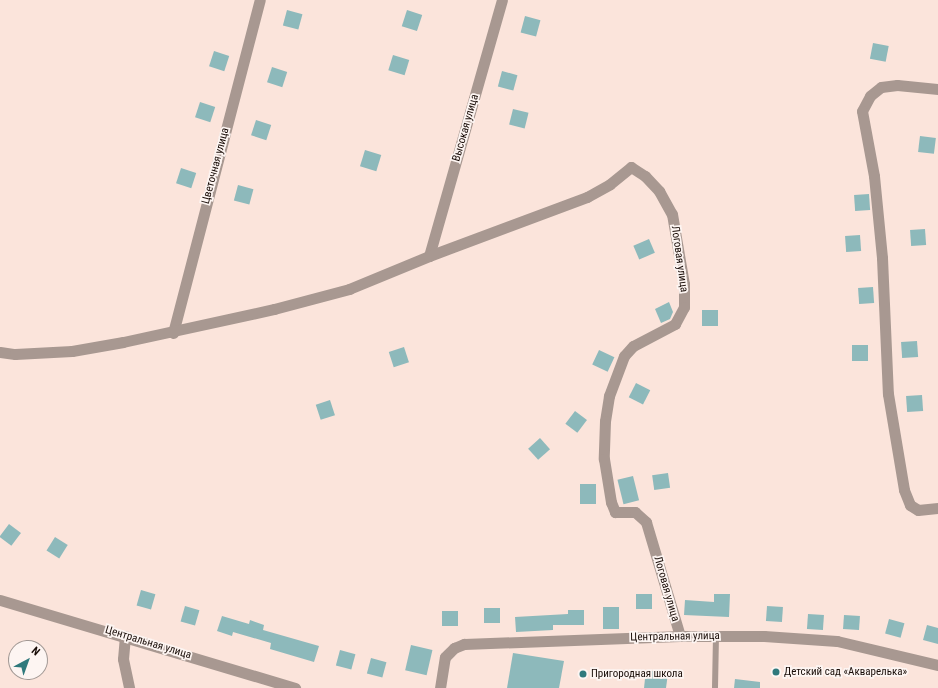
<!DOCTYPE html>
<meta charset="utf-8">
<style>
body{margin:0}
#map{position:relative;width:938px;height:688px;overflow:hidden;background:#fbe4db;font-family:"Roboto Condensed",sans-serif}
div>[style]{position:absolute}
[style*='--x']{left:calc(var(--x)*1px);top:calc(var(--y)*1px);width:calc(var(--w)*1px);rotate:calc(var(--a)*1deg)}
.building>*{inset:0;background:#8db9bb;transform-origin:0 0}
.service>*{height:5.5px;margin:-2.75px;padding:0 2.75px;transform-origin:2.75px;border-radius:2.75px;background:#a89891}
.minor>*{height:11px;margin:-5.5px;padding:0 5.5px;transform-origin:5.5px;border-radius:5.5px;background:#a89891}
.dots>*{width:11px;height:11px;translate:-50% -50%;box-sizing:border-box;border:2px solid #fdf5f2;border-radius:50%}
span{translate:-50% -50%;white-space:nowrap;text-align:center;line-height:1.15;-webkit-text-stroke:3.5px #fdf5f2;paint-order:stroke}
.street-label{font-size:11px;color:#180c07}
.poi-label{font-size:11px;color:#180c07}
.left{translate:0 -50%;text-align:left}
.north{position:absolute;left:8px;top:640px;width:40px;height:40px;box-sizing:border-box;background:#fdf5f2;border:1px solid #a19894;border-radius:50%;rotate:41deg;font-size:11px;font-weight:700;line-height:16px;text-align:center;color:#180c07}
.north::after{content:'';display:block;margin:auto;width:14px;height:18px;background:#2f797c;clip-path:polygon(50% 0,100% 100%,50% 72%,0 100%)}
</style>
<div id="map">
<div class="building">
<div style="left:287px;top:10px;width:16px;height:16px;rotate:15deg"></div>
<div style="left:407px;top:10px;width:16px;height:17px;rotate:18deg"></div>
<div style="left:525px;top:16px;width:16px;height:17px;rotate:15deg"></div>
<div style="left:873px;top:43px;width:16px;height:16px;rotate:11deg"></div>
<div style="left:214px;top:51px;width:16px;height:16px;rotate:18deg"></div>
<div style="left:393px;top:55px;width:17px;height:16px;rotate:17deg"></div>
<div style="left:272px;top:67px;width:16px;height:16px;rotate:18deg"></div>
<div style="left:502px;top:71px;width:16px;height:16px;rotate:15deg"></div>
<div style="left:200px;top:102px;width:16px;height:16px;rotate:18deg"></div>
<div style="left:513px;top:109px;width:16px;height:16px;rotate:14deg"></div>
<div style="left:256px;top:120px;width:16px;height:16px;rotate:18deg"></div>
<div style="left:920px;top:136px;width:16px;height:16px;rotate:7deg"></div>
<div style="left:365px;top:150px;width:17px;height:17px;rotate:17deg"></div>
<div style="left:181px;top:168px;width:16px;height:16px;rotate:18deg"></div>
<div style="left:238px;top:185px;width:16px;height:16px;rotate:15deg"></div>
<div style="left:869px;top:194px;width:16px;height:15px;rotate:86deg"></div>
<div style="left:925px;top:229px;width:16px;height:15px;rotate:86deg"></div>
<div style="left:860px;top:235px;width:16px;height:15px;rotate:86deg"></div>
<div style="left:649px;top:239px;width:15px;height:17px;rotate:67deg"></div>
<div style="left:873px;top:287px;width:16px;height:15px;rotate:86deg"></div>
<div style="clip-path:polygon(669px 302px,673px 312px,670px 319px,661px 323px,655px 309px)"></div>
<div style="left:702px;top:310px;width:16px;height:16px"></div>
<div style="left:917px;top:341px;width:16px;height:16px;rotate:86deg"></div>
<div style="left:852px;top:345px;width:16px;height:16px"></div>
<div style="left:404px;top:347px;width:16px;height:16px;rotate:72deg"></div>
<div style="left:599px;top:350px;width:17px;height:16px;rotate:25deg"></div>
<div style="left:636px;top:383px;width:16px;height:16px;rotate:27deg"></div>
<div style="left:922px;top:395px;width:16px;height:16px;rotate:86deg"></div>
<div style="left:330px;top:400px;width:16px;height:15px;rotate:72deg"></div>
<div style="left:575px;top:411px;width:15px;height:16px;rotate:37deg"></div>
<div style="left:540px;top:438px;width:15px;height:16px;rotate:48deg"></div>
<div style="left:668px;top:473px;width:15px;height:16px;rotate:82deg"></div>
<div style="left:633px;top:476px;width:25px;height:16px;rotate:76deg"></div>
<div style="left:580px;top:484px;width:16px;height:20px"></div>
<div style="left:9px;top:524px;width:15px;height:16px;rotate:37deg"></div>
<div style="left:55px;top:537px;width:15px;height:16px;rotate:32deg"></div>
<div style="left:141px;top:590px;width:15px;height:16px;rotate:16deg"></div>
<div style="left:636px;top:594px;width:16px;height:15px"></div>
<div style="clip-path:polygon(714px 594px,730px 594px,729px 617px,684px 615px,685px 600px,714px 602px)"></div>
<div style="left:185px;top:606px;width:15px;height:16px;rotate:16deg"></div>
<div style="left:767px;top:606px;width:16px;height:15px;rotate:4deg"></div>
<div style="left:603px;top:607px;width:16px;height:22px"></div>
<div style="left:484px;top:608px;width:16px;height:15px"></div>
<div style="clip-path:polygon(568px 610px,584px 610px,584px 625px,553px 625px,553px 630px,516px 632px,515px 617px,568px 614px)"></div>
<div style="left:442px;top:611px;width:16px;height:15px"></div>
<div style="left:808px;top:614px;width:16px;height:15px;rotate:4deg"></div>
<div style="left:844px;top:615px;width:16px;height:14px;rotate:4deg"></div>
<div style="clip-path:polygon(222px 616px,249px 624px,250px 620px,264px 625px,263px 630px,319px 646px,314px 662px,270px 649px,271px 643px,233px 632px,232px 636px,217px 631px)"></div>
<div style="left:889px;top:619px;width:16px;height:15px;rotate:15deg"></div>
<div style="clip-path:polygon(927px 625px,938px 628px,938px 644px,923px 640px)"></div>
<div style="left:411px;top:645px;width:22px;height:26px;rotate:13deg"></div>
<div style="left:340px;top:650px;width:16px;height:16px;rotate:15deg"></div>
<div style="clip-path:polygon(513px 653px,564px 661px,559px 688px,507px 688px)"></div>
<div style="left:371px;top:658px;width:16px;height:16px;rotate:15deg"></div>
<div style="clip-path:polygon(646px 670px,668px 673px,666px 688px,644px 688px)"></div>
<div style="clip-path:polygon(735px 679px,760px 682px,760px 688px,734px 688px)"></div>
</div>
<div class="service">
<div style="--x:715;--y:688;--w:51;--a:-88.9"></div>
</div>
<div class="minor">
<div style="--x:938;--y:89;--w:41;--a:-174.4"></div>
<div style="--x:897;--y:85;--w:16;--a:173"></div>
<div style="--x:881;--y:87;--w:14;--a:141"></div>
<div style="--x:870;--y:96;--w:17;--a:118"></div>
<div style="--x:862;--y:111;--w:66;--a:79.5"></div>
<div style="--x:874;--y:176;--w:82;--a:84.4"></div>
<div style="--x:882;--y:258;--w:136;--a:87.5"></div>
<div style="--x:888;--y:394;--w:97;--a:80.5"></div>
<div style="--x:904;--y:490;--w:16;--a:68"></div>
<div style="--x:910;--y:505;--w:9;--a:32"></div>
<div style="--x:918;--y:510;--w:20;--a:-6"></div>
<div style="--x:429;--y:256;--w:266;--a:-74.1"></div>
<div style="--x:173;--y:333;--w:344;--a:-75.4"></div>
<div style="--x:0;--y:352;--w:15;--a:8"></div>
<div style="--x:15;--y:354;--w:57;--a:-3"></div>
<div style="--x:72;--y:351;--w:52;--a:-10"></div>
<div style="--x:123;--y:342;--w:155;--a:-12.3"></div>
<div style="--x:274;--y:309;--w:78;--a:-14.9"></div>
<div style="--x:349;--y:289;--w:87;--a:-22.4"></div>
<div style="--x:429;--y:256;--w:169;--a:-20.5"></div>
<div style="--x:587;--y:197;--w:26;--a:-29"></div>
<div style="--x:610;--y:184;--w:27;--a:-39"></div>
<div style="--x:631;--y:167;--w:17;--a:33"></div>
<div style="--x:645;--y:176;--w:21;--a:47"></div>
<div style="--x:659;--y:191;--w:26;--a:61"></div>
<div style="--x:672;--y:214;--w:71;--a:80.3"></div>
<div style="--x:684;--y:284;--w:23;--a:90"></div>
<div style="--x:684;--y:307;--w:19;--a:118"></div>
<div style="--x:675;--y:324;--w:47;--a:152.4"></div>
<div style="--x:633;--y:346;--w:13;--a:132"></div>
<div style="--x:624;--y:356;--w:43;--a:110.6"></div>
<div style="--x:609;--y:396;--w:25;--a:99"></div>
<div style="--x:605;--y:421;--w:38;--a:92"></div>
<div style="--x:604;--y:459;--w:44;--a:80.8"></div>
<div style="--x:611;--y:502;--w:11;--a:68"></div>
<div style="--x:615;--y:512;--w:20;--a:0"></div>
<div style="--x:635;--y:512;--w:15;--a:42"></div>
<div style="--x:646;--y:522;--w:119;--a:73.4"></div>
<div style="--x:0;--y:600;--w:308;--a:16.6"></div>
<div style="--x:125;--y:636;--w:23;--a:95"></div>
<div style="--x:123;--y:659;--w:30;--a:78"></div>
<div style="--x:440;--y:688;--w:31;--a:-81"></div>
<div style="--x:445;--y:657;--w:13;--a:-45"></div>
<div style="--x:454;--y:648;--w:11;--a:-22"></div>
<div style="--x:464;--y:644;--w:216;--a:-2.1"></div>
<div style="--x:680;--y:636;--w:84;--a:0"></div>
<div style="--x:764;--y:636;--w:73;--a:3.9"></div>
<div style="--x:837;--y:641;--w:104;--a:13.4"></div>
</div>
<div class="dots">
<div style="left:776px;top:672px;background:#2f797c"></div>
<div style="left:583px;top:674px;background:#2f797c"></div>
</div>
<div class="street-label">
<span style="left:466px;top:128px;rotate:-74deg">Высокая улица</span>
<span style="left:216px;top:166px;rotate:-75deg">Цветочная улица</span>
<span style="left:679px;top:259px;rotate:82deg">Логовая улица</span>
<span style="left:666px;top:589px;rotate:74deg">Логовая улица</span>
<span style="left:675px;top:637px;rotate:-1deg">Центральная улица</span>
<span style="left:148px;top:643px;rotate:17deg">Центральная улица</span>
</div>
<div class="poi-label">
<span class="left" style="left:784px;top:672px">Детский сад «Акварелька»</span>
<span class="left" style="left:591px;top:674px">Пригородная школа</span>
</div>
<div class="north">N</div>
</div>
